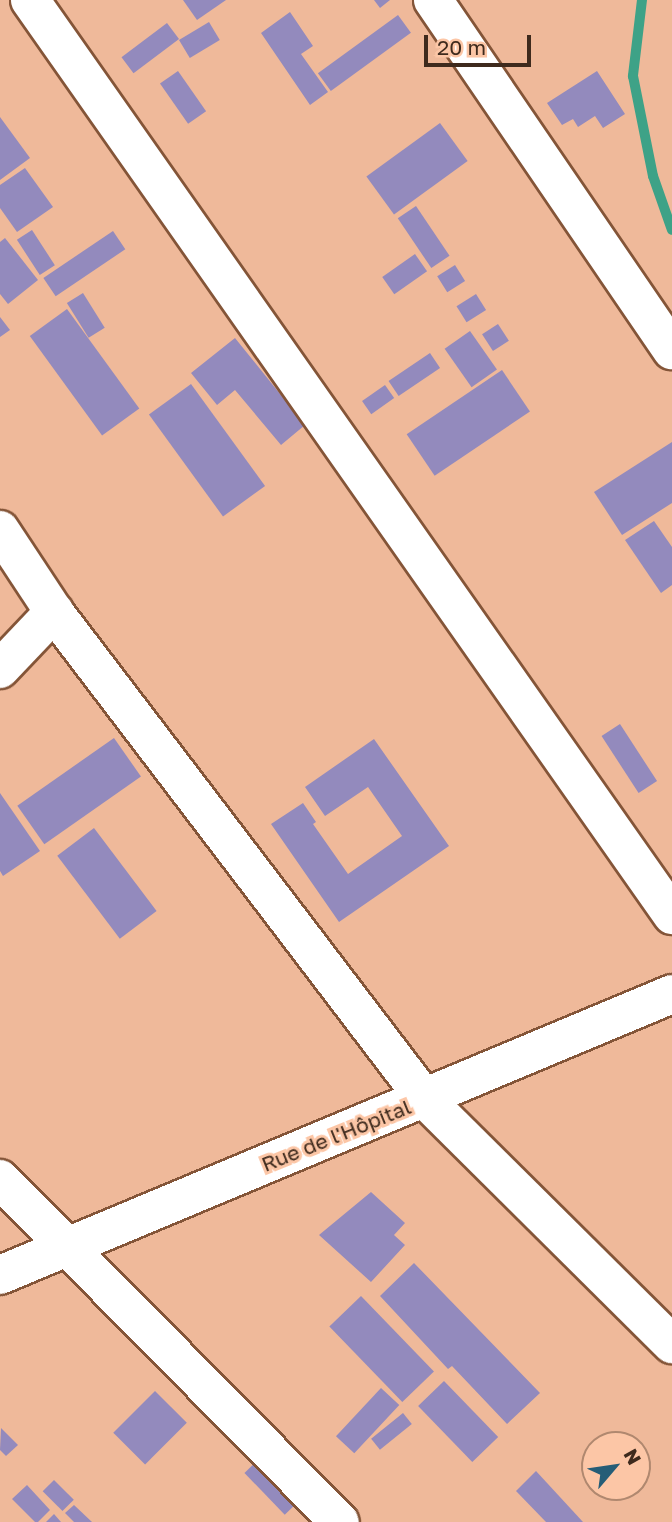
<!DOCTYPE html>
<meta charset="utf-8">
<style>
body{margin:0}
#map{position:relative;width:672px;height:1522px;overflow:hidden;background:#efb99a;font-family:"Golos Text",sans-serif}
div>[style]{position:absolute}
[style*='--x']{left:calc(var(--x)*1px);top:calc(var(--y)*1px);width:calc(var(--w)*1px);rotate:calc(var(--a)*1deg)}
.stream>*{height:10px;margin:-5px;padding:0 5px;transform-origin:5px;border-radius:5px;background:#3ea287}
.building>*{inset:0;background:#938abd;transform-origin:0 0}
.roads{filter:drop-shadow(2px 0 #845538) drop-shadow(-2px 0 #845538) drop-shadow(0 2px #845538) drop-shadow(0 -2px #845538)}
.street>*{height:38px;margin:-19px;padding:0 19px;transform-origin:19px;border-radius:19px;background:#fff}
span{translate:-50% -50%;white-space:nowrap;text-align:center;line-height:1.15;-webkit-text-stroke:6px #fcc6a6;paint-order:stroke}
.street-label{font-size:21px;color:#3e2a1d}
.north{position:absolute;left:581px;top:1431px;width:70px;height:70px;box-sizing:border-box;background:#fcc6a6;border:2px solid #b0886f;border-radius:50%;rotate:61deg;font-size:19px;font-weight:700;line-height:28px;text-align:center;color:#3e2a1d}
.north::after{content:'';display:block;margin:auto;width:24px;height:32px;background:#255d77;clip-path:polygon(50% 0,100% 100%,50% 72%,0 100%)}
.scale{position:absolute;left:424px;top:35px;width:107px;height:32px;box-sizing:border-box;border:4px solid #3e2a1d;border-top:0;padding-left:9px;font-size:21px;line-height:24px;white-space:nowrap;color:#3e2a1d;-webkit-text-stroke:5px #fcc6a6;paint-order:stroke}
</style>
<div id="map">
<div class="stream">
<div style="--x:642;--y:0;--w:77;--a:96.8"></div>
<div style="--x:633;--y:76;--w:102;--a:78.7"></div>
<div style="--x:653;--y:176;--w:57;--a:70.6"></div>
</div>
<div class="building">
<div style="clip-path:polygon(183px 0,226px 0,197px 20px)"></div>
<div style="clip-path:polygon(374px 0,390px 0,380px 8px)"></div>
<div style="clip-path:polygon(290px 12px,313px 46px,301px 54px,328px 92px,310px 105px,261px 33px)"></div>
<div style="left:398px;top:15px;width:22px;height:99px;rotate:54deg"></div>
<div style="left:209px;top:22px;width:21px;height:35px;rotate:59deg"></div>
<div style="left:167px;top:23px;width:20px;height:57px;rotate:53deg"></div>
<div style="left:178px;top:71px;width:49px;height:22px;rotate:55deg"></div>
<div style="clip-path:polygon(597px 71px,625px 114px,603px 128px,595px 116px,578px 127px,573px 119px,562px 125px,547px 103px)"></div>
<div style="clip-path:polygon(0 117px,30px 158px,0 180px)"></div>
<div style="left:440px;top:123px;width:47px;height:91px;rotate:54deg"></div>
<div style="clip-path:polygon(25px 168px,53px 207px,17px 232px,0 208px,0 185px)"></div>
<div style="left:416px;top:206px;width:60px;height:22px;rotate:56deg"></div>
<div style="left:32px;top:230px;width:42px;height:18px;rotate:57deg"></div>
<div style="left:113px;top:231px;width:22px;height:84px;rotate:56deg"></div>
<div style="clip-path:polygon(5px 238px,38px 280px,8px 304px,0 294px,0 242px)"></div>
<div style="left:415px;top:254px;width:21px;height:40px;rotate:55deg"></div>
<div style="left:455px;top:265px;width:19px;height:21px;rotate:58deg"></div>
<div style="left:83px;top:293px;width:41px;height:19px;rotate:58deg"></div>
<div style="left:476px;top:294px;width:19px;height:23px;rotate:58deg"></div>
<div style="left:67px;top:309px;width:123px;height:46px;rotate:54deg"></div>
<div style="clip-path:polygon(0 317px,10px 330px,0 337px)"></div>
<div style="left:498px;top:324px;width:20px;height:19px;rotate:57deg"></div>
<div style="left:470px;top:331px;width:47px;height:31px;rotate:55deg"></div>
<div style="clip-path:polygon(235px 338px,305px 425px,281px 445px,235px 390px,217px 405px,191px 373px)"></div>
<div style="left:430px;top:353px;width:18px;height:50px;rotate:56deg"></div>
<div style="left:502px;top:370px;width:50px;height:115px;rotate:56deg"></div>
<div style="left:191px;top:384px;width:126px;height:52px;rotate:54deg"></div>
<div style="left:385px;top:385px;width:16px;height:28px;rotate:55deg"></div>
<div style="clip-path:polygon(672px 442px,672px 503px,622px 535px,594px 492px)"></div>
<div style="clip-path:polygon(654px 521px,672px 547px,672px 585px,661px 593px,625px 540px)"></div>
<div style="left:620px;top:724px;width:68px;height:22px;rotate:57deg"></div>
<div style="left:114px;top:738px;width:47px;height:118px;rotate:55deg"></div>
<div style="clip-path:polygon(374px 739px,449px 846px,339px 922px,271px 824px,303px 803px,316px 822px,313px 824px,348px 874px,402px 836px,368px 787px,325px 816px,305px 787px)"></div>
<div style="clip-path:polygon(0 793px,40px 851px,3px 876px,0 871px)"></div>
<div style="left:94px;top:828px;width:104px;height:46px;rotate:53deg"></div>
<div style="clip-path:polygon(371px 1192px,405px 1223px,394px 1235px,405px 1245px,371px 1282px,319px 1235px)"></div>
<div style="clip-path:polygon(414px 1263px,540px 1393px,507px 1424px,452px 1366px,448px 1369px,380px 1296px)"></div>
<div style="left:361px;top:1296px;width:105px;height:44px;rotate:46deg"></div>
<div style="left:444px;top:1381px;width:78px;height:36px;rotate:46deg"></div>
<div style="left:381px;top:1388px;width:25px;height:66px;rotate:43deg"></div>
<div style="left:155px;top:1391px;width:45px;height:59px;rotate:45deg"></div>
<div style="left:403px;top:1413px;width:14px;height:41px;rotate:51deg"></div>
<div style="clip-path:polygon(1px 1428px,18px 1445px,6px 1456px,0 1450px)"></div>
<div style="left:261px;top:1457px;width:58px;height:23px;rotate:46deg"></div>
<div style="clip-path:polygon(536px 1471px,583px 1522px,546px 1522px,516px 1491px)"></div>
<div style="left:54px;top:1480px;width:28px;height:16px;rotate:45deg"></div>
<div style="clip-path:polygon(27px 1485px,50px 1510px,38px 1522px,35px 1522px,12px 1499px)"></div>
<div style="clip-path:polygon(74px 1505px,92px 1522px,74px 1522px,65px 1513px)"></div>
<div style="clip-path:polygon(54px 1514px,61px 1522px,46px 1522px)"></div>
</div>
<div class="roads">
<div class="street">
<div style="--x:30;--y:0;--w:1118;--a:54.94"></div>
<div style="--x:433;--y:0;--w:424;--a:55.7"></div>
<div style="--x:0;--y:530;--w:98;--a:56.6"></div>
<div style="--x:54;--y:612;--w:612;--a:52.7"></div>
<div style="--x:425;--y:1099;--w:348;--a:44.8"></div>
<div style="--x:0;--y:669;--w:79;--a:-46.5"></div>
<div style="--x:0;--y:1179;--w:483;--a:45.3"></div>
<div style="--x:0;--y:1275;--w:728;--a:-22.69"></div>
</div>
</div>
<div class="street-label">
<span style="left:336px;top:1135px;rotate:-22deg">Rue de l'Hôpital</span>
</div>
<div class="north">N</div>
<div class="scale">20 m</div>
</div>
